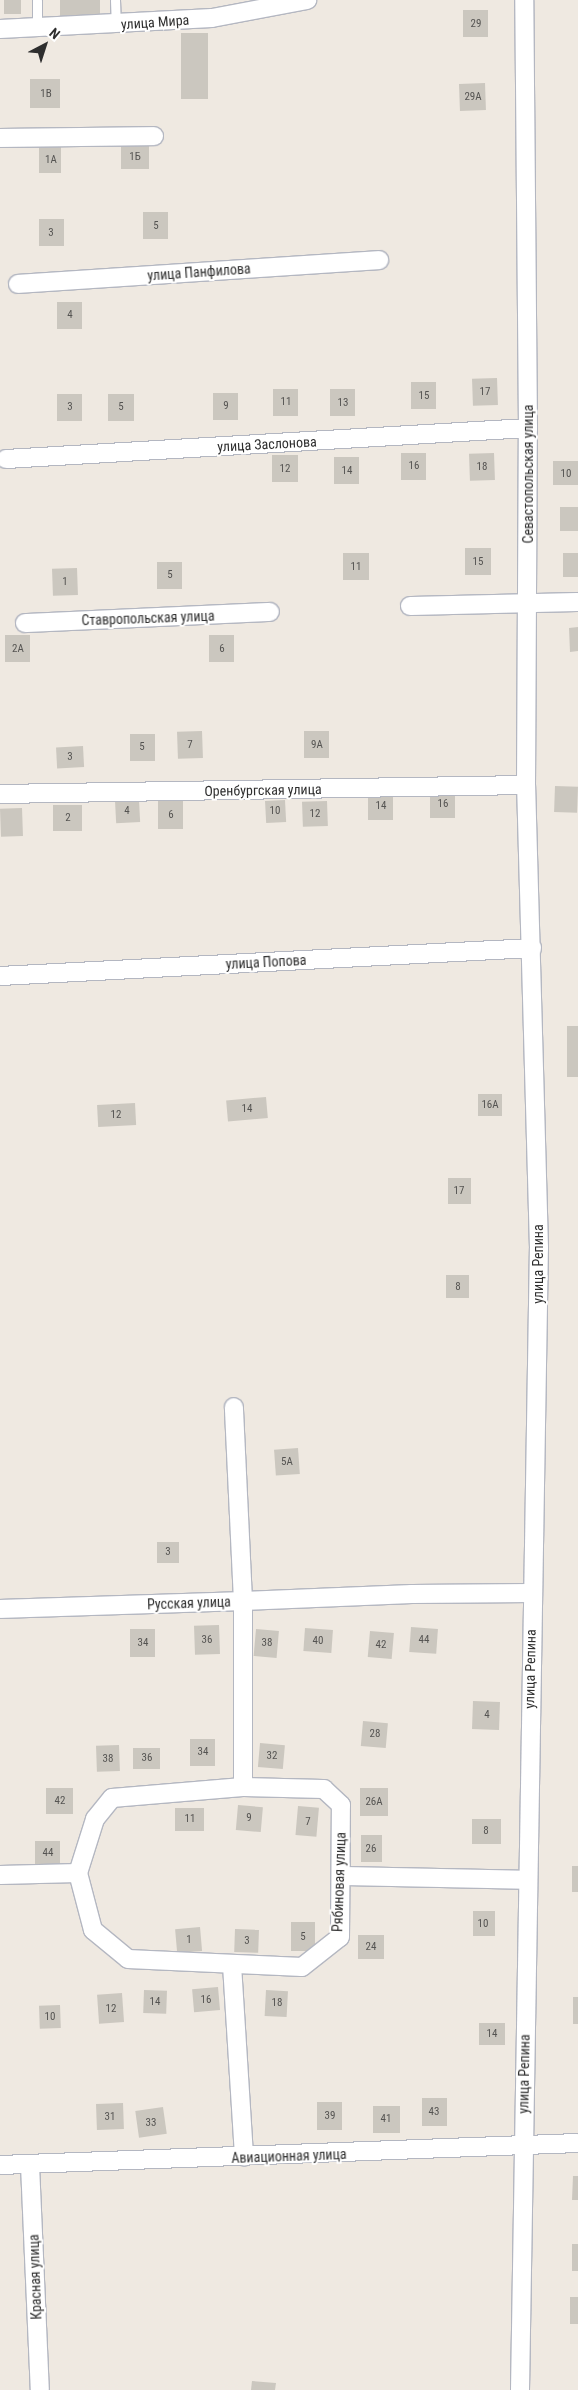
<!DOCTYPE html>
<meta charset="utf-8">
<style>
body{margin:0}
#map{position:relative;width:578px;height:2390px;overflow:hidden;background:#efe9e1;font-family:"Roboto Condensed",sans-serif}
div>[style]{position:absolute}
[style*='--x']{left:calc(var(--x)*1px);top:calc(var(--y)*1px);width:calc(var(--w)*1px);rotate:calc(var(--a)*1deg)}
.building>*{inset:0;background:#cbc7bf;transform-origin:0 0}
.roads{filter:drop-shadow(1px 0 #b4b7c1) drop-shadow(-1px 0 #b4b7c1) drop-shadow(0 1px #b4b7c1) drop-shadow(0 -1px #b4b7c1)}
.lane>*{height:9px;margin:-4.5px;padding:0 4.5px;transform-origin:4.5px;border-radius:4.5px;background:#fff}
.street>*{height:18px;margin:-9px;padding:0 9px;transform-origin:9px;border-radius:9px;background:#fff}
span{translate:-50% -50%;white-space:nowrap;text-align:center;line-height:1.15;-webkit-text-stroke:4px #fff;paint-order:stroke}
.number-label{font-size:11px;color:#555452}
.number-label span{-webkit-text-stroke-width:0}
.street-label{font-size:14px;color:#2e2e2e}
.north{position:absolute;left:20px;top:20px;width:50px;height:50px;-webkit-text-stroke:4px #fff;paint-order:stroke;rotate:40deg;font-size:14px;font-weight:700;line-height:20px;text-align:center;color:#2e2e2e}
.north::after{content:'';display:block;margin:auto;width:18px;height:22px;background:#2e2e2e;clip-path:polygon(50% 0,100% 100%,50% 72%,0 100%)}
</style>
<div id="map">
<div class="building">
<div style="left:4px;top:0;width:17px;height:14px"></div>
<div style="left:60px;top:0;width:40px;height:20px"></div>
<div style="left:463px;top:10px;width:25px;height:27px"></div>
<div style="left:181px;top:33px;width:27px;height:66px"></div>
<div style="left:30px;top:79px;width:30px;height:29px"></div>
<div style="left:485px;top:83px;width:27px;height:26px;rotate:88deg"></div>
<div style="left:121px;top:146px;width:28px;height:23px"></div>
<div style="left:39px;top:147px;width:22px;height:26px"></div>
<div style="left:143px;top:212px;width:25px;height:27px"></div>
<div style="left:39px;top:219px;width:25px;height:27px"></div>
<div style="left:57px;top:302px;width:25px;height:27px"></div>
<div style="left:497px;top:378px;width:27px;height:25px;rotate:88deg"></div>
<div style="left:411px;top:382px;width:25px;height:27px"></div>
<div style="left:273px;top:389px;width:25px;height:27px"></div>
<div style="left:330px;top:389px;width:25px;height:27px"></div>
<div style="left:213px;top:393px;width:25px;height:27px"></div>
<div style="left:57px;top:394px;width:25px;height:27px"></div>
<div style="left:108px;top:394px;width:26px;height:27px"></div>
<div style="left:401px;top:453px;width:25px;height:27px"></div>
<div style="left:494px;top:453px;width:27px;height:25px;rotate:88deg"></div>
<div style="left:298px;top:455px;width:27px;height:26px;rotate:90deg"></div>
<div style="left:359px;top:457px;width:27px;height:25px;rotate:90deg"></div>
<div style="left:578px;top:461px;width:24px;height:25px;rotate:90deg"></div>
<div style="left:560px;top:507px;width:18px;height:24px"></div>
<div style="left:465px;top:548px;width:26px;height:27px"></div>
<div style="left:369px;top:553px;width:27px;height:26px;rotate:90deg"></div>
<div style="left:578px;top:553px;width:24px;height:15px;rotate:90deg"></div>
<div style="left:157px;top:562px;width:25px;height:27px"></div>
<div style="left:77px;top:568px;width:27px;height:25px;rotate:88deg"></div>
<div style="clip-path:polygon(578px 627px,578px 651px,570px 652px,569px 628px)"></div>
<div style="left:30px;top:635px;width:27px;height:25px;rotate:90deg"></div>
<div style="left:209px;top:635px;width:25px;height:27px"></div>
<div style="left:202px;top:731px;width:27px;height:25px;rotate:88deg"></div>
<div style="left:304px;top:731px;width:25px;height:27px"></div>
<div style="left:130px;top:734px;width:25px;height:27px"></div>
<div style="left:83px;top:746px;width:21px;height:27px;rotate:87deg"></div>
<div style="left:555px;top:786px;width:23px;height:26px;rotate:2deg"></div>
<div style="left:430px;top:791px;width:25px;height:27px"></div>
<div style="left:368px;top:793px;width:25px;height:27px"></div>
<div style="left:139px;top:800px;width:22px;height:24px;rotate:87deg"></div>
<div style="left:285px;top:800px;width:22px;height:20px;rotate:87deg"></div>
<div style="left:183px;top:801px;width:28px;height:25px;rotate:90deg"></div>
<div style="left:327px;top:801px;width:25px;height:25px;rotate:88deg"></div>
<div style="left:53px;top:805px;width:29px;height:26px"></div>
<div style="left:22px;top:808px;width:28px;height:22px;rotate:88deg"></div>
<div style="left:567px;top:1026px;width:11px;height:51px"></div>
<div style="left:478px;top:1094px;width:24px;height:22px"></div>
<div style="left:266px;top:1097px;width:21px;height:40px;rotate:85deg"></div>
<div style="left:135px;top:1103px;width:22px;height:38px;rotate:87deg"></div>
<div style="left:448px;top:1178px;width:23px;height:26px"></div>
<div style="left:446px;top:1275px;width:23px;height:23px"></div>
<div style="left:298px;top:1448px;width:26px;height:24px;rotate:86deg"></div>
<div style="left:157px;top:1542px;width:22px;height:21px"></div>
<div style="left:219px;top:1625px;width:29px;height:25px;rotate:88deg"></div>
<div style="left:411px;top:1627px;width:27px;height:25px;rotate:4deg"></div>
<div style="left:305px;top:1628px;width:28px;height:23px;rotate:4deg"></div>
<div style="left:130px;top:1629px;width:25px;height:28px"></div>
<div style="left:256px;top:1629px;width:23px;height:27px;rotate:5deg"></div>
<div style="left:370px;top:1631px;width:24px;height:26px;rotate:5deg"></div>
<div style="left:473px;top:1701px;width:27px;height:28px;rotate:2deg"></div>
<div style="left:363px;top:1721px;width:25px;height:25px;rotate:5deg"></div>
<div style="left:190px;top:1739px;width:25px;height:27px"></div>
<div style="left:260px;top:1743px;width:25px;height:24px;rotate:5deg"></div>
<div style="left:119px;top:1745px;width:26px;height:23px;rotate:88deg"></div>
<div style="left:133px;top:1748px;width:27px;height:21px"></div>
<div style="left:46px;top:1788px;width:27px;height:26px"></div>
<div style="left:360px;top:1788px;width:28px;height:28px"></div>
<div style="left:238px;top:1805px;width:25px;height:25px;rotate:5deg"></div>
<div style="left:298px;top:1806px;width:21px;height:29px;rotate:5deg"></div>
<div style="left:175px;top:1808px;width:29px;height:23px"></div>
<div style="left:472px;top:1819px;width:29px;height:25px"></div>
<div style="left:361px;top:1835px;width:21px;height:27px"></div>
<div style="left:60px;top:1841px;width:24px;height:25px;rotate:90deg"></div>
<div style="left:572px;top:1866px;width:6px;height:26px"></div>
<div style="left:473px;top:1911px;width:22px;height:25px"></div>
<div style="left:291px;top:1922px;width:24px;height:29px"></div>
<div style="left:200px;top:1927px;width:24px;height:25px;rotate:85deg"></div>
<div style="left:235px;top:1929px;width:24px;height:23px;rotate:2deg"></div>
<div style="left:358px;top:1935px;width:26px;height:24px"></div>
<div style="left:218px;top:1987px;width:23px;height:26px;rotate:85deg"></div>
<div style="left:144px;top:1990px;width:23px;height:23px;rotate:2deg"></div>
<div style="left:266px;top:1990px;width:22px;height:26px;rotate:3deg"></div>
<div style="left:122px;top:1993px;width:29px;height:25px;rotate:86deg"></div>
<div style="left:573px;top:1997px;width:5px;height:27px"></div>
<div style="left:60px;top:2005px;width:23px;height:21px;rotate:88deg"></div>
<div style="left:479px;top:2023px;width:26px;height:22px"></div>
<div style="left:422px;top:2098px;width:25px;height:28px"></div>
<div style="left:317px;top:2102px;width:25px;height:28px"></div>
<div style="left:123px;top:2103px;width:26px;height:27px;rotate:88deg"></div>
<div style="left:373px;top:2106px;width:27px;height:27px"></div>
<div style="left:163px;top:2107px;width:27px;height:28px;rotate:82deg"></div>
<div style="clip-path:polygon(573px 2176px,578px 2176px,578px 2200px,572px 2200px)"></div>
<div style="left:572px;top:2244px;width:6px;height:27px"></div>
<div style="left:570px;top:2297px;width:8px;height:27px"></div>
<div style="clip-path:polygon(252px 2381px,276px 2383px,275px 2390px,251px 2390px)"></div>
</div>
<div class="roads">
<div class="lane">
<div style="--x:37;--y:0;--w:29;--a:90"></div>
<div style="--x:115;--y:0;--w:25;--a:88"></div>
</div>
<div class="street">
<div style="--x:0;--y:29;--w:212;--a:-3"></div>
<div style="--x:212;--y:18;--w:97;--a:-10.7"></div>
<div style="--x:0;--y:138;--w:154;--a:-0.7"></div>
<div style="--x:18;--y:284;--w:362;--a:-3.8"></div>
<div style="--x:6;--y:459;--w:523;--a:-3.4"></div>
<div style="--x:410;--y:606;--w:168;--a:-1.4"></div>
<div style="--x:25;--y:623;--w:245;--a:-2.6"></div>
<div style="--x:0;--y:794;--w:526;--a:-0.98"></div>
<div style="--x:0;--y:976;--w:533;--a:-3.01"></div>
<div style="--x:0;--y:1609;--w:243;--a:-1.9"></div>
<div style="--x:243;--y:1601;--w:194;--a:-92.7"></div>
<div style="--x:78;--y:1873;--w:57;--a:-72.5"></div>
<div style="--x:95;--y:1819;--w:27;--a:-51"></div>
<div style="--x:112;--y:1798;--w:131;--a:-4.8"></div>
<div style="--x:0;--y:1875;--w:78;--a:-1.5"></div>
<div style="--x:78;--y:1873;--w:59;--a:75.3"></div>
<div style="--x:93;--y:1930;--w:45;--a:39.6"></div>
<div style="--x:128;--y:1959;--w:174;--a:2.6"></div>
<div style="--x:302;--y:1967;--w:48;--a:-38.3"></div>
<div style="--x:340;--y:1937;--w:132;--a:-89.6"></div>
<div style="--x:341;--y:1805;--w:23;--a:-137"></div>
<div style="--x:324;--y:1789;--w:81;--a:-178.6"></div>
<div style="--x:243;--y:1787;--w:186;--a:-90"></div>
<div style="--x:243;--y:1601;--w:169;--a:-2.4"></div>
<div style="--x:412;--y:1594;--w:119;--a:-0.5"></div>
<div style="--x:341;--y:1876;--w:186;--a:1.2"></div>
<div style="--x:232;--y:1965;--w:192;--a:86.4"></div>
<div style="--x:0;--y:2165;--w:578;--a:-2.18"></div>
<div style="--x:30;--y:2165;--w:225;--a:87.5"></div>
<div style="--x:520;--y:2390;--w:1142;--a:-89.05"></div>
<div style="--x:539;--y:1248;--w:463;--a:-91.6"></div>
<div style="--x:526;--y:785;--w:357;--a:-89.7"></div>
<div style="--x:528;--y:428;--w:428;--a:-90.5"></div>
</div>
</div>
<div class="number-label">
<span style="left:476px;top:24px">29</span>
<span style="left:46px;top:94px">1В</span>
<span style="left:473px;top:97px">29А</span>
<span style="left:135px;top:157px">1Б</span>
<span style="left:51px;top:160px">1А</span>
<span style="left:156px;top:226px">5</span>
<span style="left:51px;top:233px">3</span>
<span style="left:70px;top:315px">4</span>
<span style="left:485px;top:392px">17</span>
<span style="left:424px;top:396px">15</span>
<span style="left:286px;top:402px">11</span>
<span style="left:343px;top:403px">13</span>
<span style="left:226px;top:406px">9</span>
<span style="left:70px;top:407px">3</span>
<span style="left:121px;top:407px">5</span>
<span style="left:414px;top:466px">16</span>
<span style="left:482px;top:467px">18</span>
<span style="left:285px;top:469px">12</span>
<span style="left:347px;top:471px">14</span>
<span style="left:566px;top:474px">10</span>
<span style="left:478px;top:562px">15</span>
<span style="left:356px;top:567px">11</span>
<span style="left:170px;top:575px">5</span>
<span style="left:65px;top:582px">1</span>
<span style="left:18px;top:649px">2А</span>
<span style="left:222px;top:649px">6</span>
<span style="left:190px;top:745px">7</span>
<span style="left:317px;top:745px">9А</span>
<span style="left:142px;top:747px">5</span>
<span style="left:70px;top:757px">3</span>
<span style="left:443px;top:804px">16</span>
<span style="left:381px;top:806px">14</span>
<span style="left:127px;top:811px">4</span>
<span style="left:275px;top:811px">10</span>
<span style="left:315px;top:814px">12</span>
<span style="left:171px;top:815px">6</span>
<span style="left:68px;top:818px">2</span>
<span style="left:490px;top:1105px">16А</span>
<span style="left:247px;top:1109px">14</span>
<span style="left:116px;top:1115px">12</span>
<span style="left:459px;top:1191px">17</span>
<span style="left:458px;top:1287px">8</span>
<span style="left:287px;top:1462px">5А</span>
<span style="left:168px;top:1552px">3</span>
<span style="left:207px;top:1640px">36</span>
<span style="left:424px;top:1640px">44</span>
<span style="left:318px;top:1641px">40</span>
<span style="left:143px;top:1643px">34</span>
<span style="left:267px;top:1643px">38</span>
<span style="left:381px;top:1645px">42</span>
<span style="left:487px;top:1715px">4</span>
<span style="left:375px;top:1734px">28</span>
<span style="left:203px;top:1752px">34</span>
<span style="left:272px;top:1756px">32</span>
<span style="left:147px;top:1758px">36</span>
<span style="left:108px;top:1759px">38</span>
<span style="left:60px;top:1801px">42</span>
<span style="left:374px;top:1802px">26А</span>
<span style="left:249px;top:1818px">9</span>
<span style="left:190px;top:1819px">11</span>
<span style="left:308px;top:1822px">7</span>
<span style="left:486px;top:1831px">8</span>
<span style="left:371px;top:1849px">26</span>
<span style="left:48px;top:1853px">44</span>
<span style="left:483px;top:1924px">10</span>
<span style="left:303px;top:1937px">5</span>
<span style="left:189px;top:1940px">1</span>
<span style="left:247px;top:1941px">3</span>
<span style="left:371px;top:1947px">24</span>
<span style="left:206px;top:2000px">16</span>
<span style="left:155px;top:2002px">14</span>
<span style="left:277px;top:2003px">18</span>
<span style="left:111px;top:2009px">12</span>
<span style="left:50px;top:2017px">10</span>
<span style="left:492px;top:2034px">14</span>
<span style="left:434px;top:2112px">43</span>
<span style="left:330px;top:2116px">39</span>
<span style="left:110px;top:2117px">31</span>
<span style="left:386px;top:2119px">41</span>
<span style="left:151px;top:2123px">33</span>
</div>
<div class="street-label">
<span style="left:155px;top:22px;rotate:-4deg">улица Мира</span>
<span style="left:199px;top:272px;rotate:-4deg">улица Панфилова</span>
<span style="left:267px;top:444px;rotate:-3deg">улица Заслонова</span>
<span style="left:528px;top:474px;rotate:-90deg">Севастопольская улица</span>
<span style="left:148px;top:618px;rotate:-2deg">Ставропольская улица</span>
<span style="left:263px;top:790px;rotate:-1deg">Оренбургская улица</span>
<span style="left:266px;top:962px;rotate:-3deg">улица Попова</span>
<span style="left:538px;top:1264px;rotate:-90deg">улица Репина</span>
<span style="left:189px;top:1603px;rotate:-2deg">Русская улица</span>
<span style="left:530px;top:1669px;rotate:-89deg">улица Репина</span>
<span style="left:339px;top:1882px;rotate:-88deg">Рябиновая улица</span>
<span style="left:524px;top:2074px;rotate:-89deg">улица Репина</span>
<span style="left:289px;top:2156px;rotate:-2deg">Авиационная улица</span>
<span style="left:35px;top:2277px;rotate:-92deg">Красная улица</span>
</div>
<div class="north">N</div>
</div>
